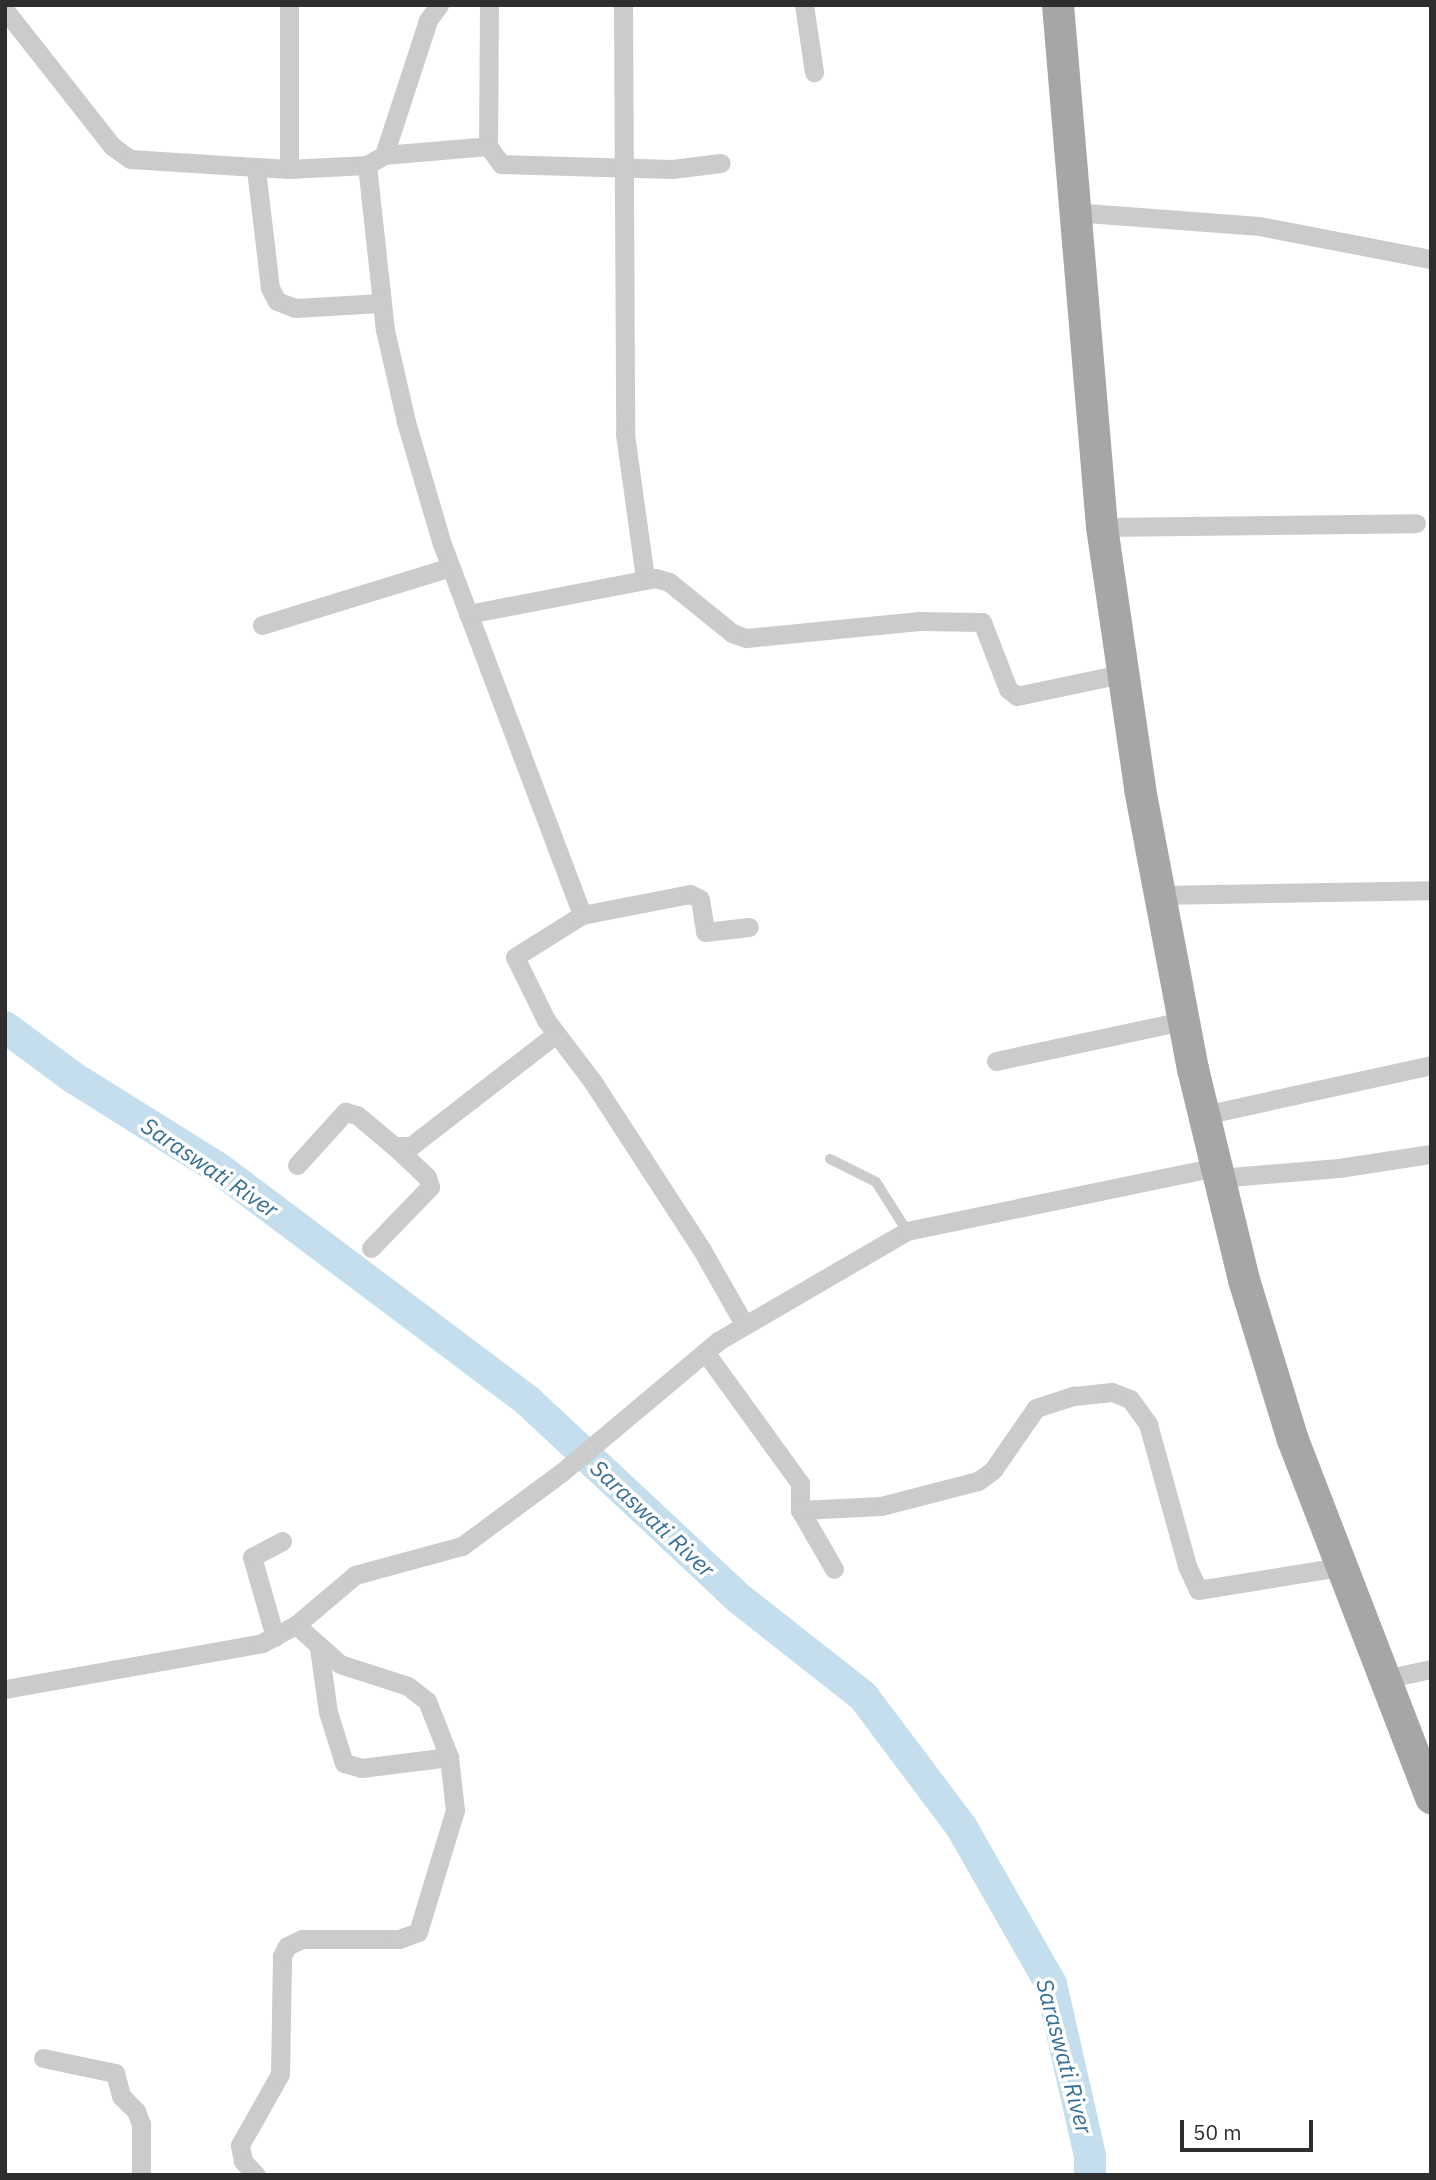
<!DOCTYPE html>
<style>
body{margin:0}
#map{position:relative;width:1436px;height:2180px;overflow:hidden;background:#fff;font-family:"IBM Plex Sans",sans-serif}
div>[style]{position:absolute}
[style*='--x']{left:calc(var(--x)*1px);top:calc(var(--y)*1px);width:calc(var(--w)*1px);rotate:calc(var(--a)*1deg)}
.river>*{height:32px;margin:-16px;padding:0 16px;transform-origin:16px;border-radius:16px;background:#c5deee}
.service>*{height:10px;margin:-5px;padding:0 5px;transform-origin:5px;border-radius:5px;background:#cbcbcb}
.minor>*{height:19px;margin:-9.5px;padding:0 9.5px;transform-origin:9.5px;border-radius:9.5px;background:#cbcbcb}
.primary>*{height:32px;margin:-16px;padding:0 16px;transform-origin:16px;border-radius:16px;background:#a6a6a6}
span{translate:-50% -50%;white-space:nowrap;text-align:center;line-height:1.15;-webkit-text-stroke:7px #fff;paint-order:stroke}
.water-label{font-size:23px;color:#356f97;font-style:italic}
.frame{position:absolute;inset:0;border:7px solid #2e2e2e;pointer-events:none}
.scale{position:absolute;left:1180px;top:2120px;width:133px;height:32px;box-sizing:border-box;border:4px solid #2e2e2e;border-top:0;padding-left:9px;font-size:21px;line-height:24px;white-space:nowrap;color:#2e2e2e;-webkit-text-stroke:5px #fff;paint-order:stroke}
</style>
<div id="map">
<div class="river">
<div style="--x:5;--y:1027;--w:86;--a:36.5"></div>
<div style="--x:74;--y:1078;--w:170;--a:32"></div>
<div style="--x:218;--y:1168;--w:388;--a:36.9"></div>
<div style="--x:528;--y:1401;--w:291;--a:43.1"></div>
<div style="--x:741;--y:1600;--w:155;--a:38.2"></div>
<div style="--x:863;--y:1696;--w:165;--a:53.1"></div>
<div style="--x:962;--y:1828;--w:180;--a:60.3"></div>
<div style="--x:1051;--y:1984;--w:176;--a:77.2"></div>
<div style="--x:1090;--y:2156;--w:19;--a:90"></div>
</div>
<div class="service">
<div style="--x:830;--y:1159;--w:51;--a:26.6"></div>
<div style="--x:876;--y:1182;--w:58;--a:57.7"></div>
</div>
<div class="minor">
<div style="--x:489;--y:5;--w:141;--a:90.4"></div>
<div style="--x:488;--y:146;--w:22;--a:54"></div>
<div style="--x:501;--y:164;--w:171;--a:1.7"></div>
<div style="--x:672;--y:169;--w:49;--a:-7"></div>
<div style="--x:623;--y:5;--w:429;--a:89.7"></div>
<div style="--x:625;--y:434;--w:146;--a:82.1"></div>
<div style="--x:804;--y:5;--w:68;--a:81.5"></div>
<div style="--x:5;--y:10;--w:173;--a:51.8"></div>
<div style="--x:112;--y:146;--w:22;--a:36"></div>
<div style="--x:130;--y:159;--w:159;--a:3.6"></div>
<div style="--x:289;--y:169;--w:78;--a:-2.9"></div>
<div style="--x:367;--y:165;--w:20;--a:-30"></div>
<div style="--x:384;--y:155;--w:142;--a:-71.9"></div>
<div style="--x:428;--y:20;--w:19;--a:-54"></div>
<div style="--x:384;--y:155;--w:104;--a:-4.9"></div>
<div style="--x:367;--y:165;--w:166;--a:83.8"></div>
<div style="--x:385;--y:330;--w:94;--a:77.1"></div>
<div style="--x:406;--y:422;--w:127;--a:73.6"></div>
<div style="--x:442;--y:544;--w:397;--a:69.3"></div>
<div style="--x:256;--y:169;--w:120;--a:83.3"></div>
<div style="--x:270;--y:288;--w:15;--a:62"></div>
<div style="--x:277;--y:301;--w:19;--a:21"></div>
<div style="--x:295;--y:308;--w:86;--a:-3.3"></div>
<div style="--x:289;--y:169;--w:164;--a:-90"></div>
<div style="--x:1073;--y:212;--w:187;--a:4.3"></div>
<div style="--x:1259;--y:226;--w:175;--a:10.9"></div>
<div style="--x:1102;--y:527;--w:314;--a:-0.7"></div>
<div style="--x:468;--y:614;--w:190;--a:-10.9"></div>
<div style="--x:655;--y:578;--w:15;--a:16"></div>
<div style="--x:669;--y:582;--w:81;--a:39"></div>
<div style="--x:732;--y:633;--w:15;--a:20"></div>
<div style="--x:746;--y:638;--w:174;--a:-5.6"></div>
<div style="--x:919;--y:621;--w:63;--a:0.9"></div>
<div style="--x:982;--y:622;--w:72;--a:68.8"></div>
<div style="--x:1008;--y:689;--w:11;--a:38"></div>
<div style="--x:1017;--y:696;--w:106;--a:-11.9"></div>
<div style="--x:262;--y:625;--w:197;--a:-17.1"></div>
<div style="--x:1158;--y:895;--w:273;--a:-1"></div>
<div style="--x:996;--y:1061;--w:191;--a:-12.1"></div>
<div style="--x:1204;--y:1115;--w:232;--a:-12.4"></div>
<div style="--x:297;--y:1165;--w:72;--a:-47.8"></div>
<div style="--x:345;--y:1112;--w:12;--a:14"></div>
<div style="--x:357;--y:1115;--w:48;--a:40"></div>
<div style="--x:394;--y:1146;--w:17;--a:0"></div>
<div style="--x:411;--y:1146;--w:183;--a:-37.7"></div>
<div style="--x:1219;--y:1178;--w:120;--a:-4.8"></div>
<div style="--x:1339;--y:1168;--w:93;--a:-8.7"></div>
<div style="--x:371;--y:1248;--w:85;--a:-46"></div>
<div style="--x:430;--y:1187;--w:10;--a:-107"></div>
<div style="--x:427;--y:1177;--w:45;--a:-136.8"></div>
<div style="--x:744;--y:1324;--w:85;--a:-119.6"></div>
<div style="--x:702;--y:1250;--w:200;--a:-123"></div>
<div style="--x:593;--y:1082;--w:78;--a:-127.2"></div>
<div style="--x:546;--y:1020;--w:70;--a:-116.2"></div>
<div style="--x:515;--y:957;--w:79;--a:-32.1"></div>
<div style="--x:582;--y:915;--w:110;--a:-11"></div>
<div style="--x:690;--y:894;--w:11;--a:27"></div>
<div style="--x:700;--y:899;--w:33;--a:81"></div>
<div style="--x:705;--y:932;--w:44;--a:-6.5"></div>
<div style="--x:705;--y:1352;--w:162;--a:54.1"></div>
<div style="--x:800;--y:1483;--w:27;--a:90"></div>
<div style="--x:800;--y:1510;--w:68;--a:60"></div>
<div style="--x:800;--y:1510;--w:81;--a:-2.8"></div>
<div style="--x:881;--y:1506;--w:100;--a:-14.5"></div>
<div style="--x:978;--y:1481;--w:19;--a:-36"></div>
<div style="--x:993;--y:1470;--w:75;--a:-55.3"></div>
<div style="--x:1036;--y:1408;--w:40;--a:-18"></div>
<div style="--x:1074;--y:1396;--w:38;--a:-6"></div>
<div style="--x:1112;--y:1392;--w:19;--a:21"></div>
<div style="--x:1130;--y:1399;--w:31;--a:54"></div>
<div style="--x:1148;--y:1424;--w:147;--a:74.6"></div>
<div style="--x:1187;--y:1566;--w:26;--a:65"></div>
<div style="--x:1198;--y:1590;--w:144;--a:-9.2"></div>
<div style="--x:275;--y:1637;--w:83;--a:-106"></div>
<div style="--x:252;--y:1557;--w:34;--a:-28"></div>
<div style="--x:319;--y:1648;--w:65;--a:82"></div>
<div style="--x:328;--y:1712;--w:53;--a:72.6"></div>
<div style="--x:344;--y:1763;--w:18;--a:16"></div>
<div style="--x:361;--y:1768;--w:89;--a:-7.1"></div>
<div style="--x:1384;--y:1679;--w:48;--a:-12"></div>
<div style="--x:5;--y:1689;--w:261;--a:-10.1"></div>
<div style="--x:262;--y:1643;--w:38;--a:-28"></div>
<div style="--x:296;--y:1625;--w:77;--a:-40.3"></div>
<div style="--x:355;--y:1575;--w:111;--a:-15.2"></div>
<div style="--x:462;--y:1546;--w:124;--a:-36.5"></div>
<div style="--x:562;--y:1472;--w:204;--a:-40"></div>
<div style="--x:718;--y:1341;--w:219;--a:-30.2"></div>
<div style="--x:907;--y:1231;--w:317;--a:-11.7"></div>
<div style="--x:43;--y:2058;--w:74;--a:11.8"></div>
<div style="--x:115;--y:2073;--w:24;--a:75"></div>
<div style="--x:121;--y:2096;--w:21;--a:45"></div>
<div style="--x:136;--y:2111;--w:14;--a:69"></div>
<div style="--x:141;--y:2124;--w:51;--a:90"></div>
<div style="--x:256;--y:2175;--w:19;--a:-133"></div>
<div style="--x:243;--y:2161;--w:16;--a:-101"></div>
<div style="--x:240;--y:2145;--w:81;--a:-60.6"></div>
<div style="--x:280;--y:2074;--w:118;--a:-89"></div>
<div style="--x:282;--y:1956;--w:11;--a:-63"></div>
<div style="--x:287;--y:1946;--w:17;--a:-25"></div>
<div style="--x:302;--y:1939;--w:97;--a:0"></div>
<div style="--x:399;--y:1939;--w:20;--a:-20"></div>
<div style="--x:418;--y:1932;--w:127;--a:-73.1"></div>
<div style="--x:455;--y:1810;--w:53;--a:-96.5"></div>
<div style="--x:449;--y:1757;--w:60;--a:-111.4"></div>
<div style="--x:427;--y:1701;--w:24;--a:-142"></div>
<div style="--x:408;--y:1686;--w:71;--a:-162.1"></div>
<div style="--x:340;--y:1664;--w:59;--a:-138.4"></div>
</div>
<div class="primary">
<div style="--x:1058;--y:5;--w:524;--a:85.18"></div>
<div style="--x:1102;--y:527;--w:265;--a:81.7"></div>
<div style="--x:1140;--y:789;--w:285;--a:79.3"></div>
<div style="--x:1193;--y:1069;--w:217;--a:76.4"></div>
<div style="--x:1244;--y:1280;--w:167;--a:73"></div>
<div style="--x:1293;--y:1440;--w:384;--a:68.9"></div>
</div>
<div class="water-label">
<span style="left:210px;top:1167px;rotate:34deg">Saraswati River</span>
<span style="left:653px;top:1518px;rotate:43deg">Saraswati River</span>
<span style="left:1065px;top:2056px;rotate:75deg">Saraswati River</span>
</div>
<div class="frame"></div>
<div class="scale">50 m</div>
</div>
